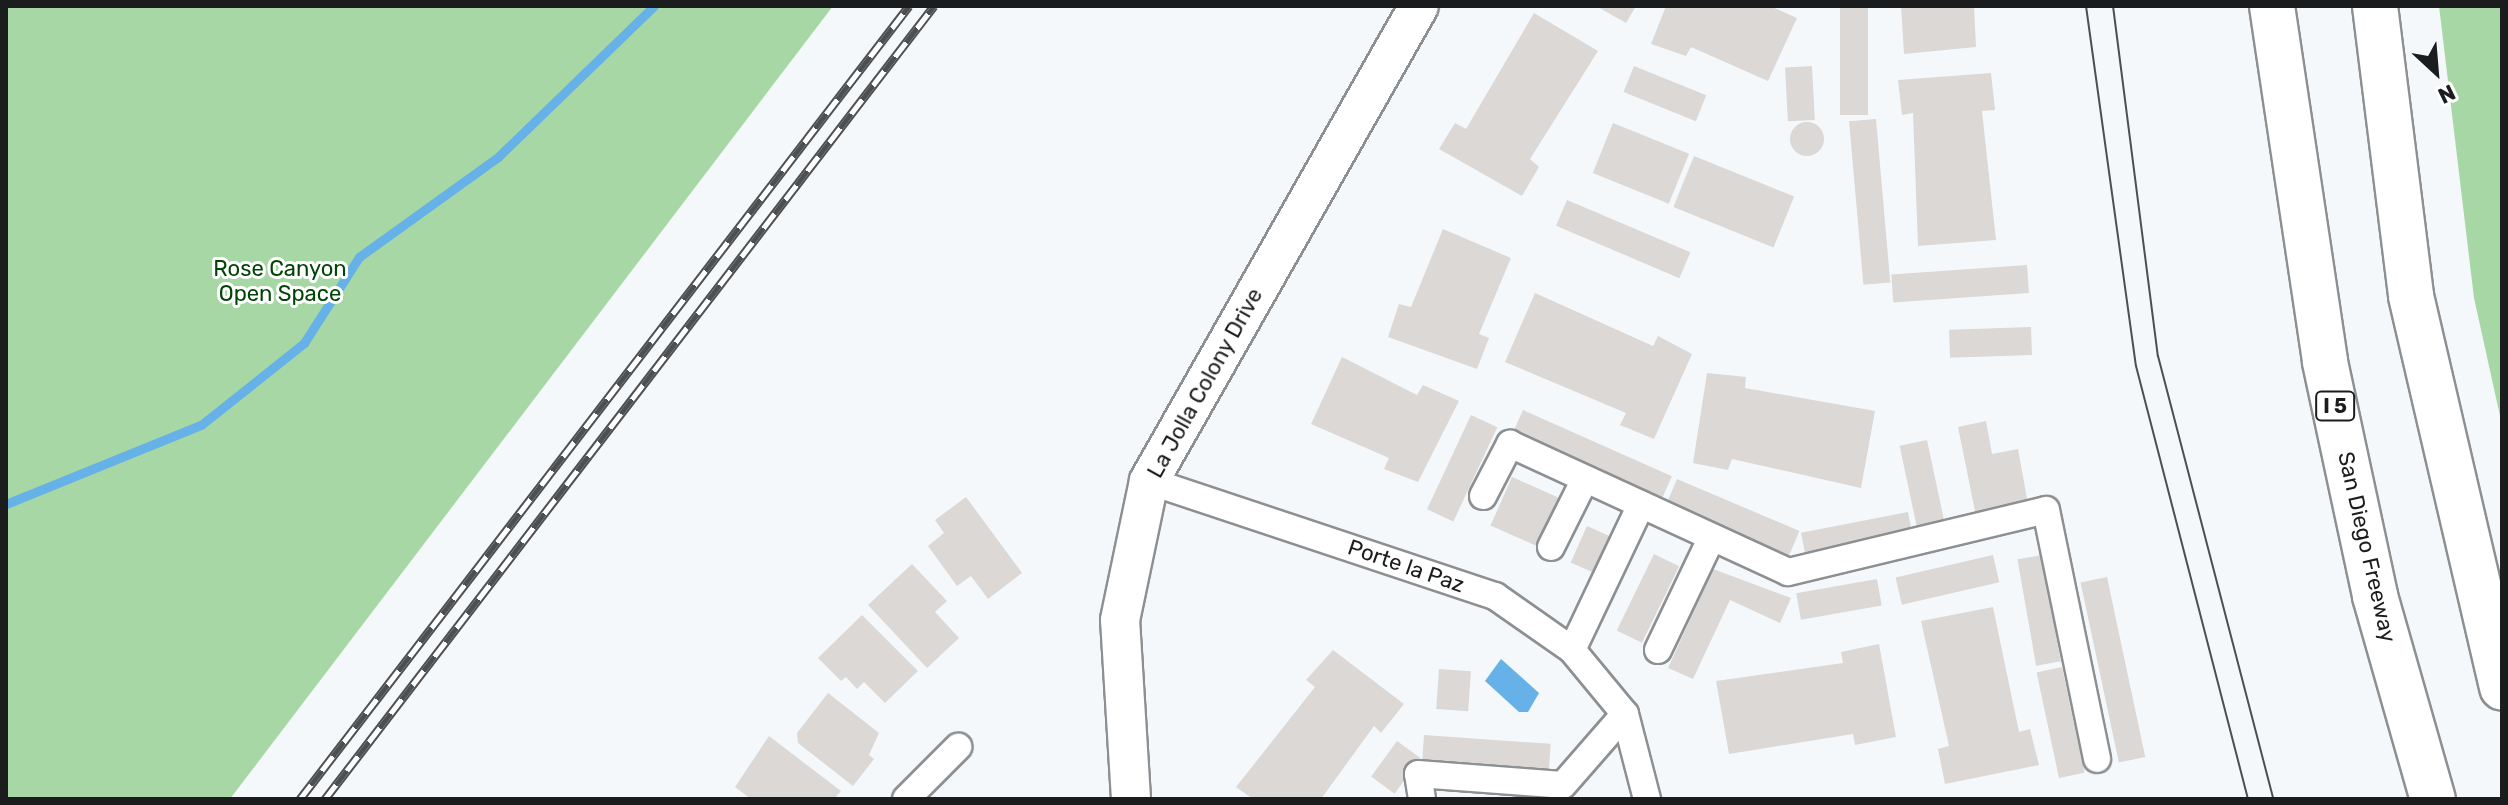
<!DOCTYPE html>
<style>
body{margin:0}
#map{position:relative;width:2508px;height:805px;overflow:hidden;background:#f4f8fb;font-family:Rubik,sans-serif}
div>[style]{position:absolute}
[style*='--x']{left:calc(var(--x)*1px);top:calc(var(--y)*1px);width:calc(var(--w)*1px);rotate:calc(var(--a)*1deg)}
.green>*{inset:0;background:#a8d7a6}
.water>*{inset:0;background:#65b1e8}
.stream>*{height:9px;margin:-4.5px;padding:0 4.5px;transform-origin:4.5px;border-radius:4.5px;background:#65b1e8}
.building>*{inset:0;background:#dcd8d5;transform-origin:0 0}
.round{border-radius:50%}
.roads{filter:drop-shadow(2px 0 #8d9093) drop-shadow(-2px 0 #8d9093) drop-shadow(0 2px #8d9093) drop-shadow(0 -2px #8d9093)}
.street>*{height:26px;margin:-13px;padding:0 13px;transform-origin:13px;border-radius:13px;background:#fff}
.secondary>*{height:38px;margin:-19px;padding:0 19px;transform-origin:19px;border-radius:19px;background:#fff}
.highway>*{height:44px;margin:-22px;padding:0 22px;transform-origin:22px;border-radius:22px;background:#fff}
.tram>*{height:2px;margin:-1px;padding:0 1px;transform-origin:1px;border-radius:1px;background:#4d4f51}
.rail>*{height:9px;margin-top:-4.5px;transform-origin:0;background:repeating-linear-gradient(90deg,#fff 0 18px,#4d4f51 0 36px);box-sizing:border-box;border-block:2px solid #4d4f51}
span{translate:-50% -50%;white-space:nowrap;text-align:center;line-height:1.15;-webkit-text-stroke:6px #fff;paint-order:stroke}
.shield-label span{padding:2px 6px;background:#fff;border:2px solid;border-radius:6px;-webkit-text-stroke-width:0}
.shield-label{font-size:20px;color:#1b1c1d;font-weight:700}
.park-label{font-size:22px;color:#004505}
.street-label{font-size:22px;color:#1b1c1d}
.frame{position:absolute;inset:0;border:8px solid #1b1c1d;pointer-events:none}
.north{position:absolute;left:2396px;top:32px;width:80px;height:80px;-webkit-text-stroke:6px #fff;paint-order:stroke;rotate:154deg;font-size:22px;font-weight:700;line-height:32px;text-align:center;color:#1b1c1d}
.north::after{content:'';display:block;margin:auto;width:28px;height:36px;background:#1b1c1d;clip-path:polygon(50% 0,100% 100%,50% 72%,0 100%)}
</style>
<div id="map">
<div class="green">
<div style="clip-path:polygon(6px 6px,833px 6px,230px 799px,6px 799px)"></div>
<div style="clip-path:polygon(2439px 6px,2502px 6px,2502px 425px,2474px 298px)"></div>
</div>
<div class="water">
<div style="clip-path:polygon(1501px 659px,1539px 693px,1528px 712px,1519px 712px,1485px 681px)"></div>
</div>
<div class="stream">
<div style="--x:6;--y:504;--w:210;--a:-22.1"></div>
<div style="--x:201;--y:425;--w:132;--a:-38.5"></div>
<div style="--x:304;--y:343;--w:102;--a:-57.4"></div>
<div style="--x:359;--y:257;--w:171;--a:-35.7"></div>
<div style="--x:498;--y:157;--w:217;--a:-44.1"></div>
</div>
<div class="building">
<div style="clip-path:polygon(1596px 6px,1636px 6px,1626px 23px)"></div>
<div style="clip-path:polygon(1666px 6px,1770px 6px,1797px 18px,1768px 81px,1691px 47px,1686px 56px,1651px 44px)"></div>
<div style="left:1840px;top:6px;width:28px;height:109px"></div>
<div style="clip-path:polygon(1901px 6px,1974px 6px,1976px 47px,1904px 54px)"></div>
<div style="clip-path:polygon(1534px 13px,1598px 51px,1530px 159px,1539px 167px,1522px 196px,1439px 149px,1455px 123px,1466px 129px)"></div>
<div style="left:1634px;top:66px;width:78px;height:28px;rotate:22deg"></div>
<div style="left:1812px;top:66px;width:54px;height:27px;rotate:87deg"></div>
<div style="clip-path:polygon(1991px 73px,1995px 110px,1982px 111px,1996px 240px,1918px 246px,1913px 113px,1902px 115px,1898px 80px)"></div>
<div style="left:1876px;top:119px;width:164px;height:27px;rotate:85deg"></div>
<div class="round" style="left:1790px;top:122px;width:34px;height:34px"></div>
<div style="left:1613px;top:123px;width:82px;height:54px;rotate:22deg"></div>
<div style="left:1694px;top:156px;width:108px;height:55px;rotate:22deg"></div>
<div style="left:1567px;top:200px;width:134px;height:28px;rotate:23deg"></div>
<div style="clip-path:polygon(1443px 229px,1511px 258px,1479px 334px,1489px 338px,1477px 369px,1388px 337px,1399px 304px,1411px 307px)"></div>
<div style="left:2027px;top:265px;width:28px;height:136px;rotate:86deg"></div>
<div style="clip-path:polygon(1535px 293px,1653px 346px,1658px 336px,1692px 354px,1654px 439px,1620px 425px,1626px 413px,1505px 362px)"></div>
<div style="left:2031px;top:327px;width:28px;height:82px;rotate:88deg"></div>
<div style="clip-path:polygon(1342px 357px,1417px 395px,1423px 385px,1459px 401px,1418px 482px,1384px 469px,1389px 458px,1311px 424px)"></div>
<div style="clip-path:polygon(1707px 373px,1746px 377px,1745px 388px,1875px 411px,1861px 488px,1732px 459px,1728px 470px,1693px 463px)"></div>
<div style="left:1523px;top:410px;width:163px;height:29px;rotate:24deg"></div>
<div style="left:1471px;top:415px;width:29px;height:104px;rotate:25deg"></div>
<div style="clip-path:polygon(1986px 421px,1992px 454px,2018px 449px,2028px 504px,1977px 521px,1958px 427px)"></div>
<div style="left:1927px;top:440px;width:88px;height:28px;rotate:78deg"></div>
<div style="left:1512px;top:477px;width:55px;height:53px;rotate:24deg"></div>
<div style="left:1677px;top:479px;width:133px;height:29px;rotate:23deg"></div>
<div style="clip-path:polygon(966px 497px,1022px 573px,988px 599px,971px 576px,957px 586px,928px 546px,944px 533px,935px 520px)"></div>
<div style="left:1908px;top:512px;width:26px;height:109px;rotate:79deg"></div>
<div style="left:1587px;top:526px;width:27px;height:40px;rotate:24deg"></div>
<div style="left:1654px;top:554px;width:28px;height:85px;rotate:26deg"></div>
<div style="left:1993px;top:555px;width:28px;height:100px;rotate:77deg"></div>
<div style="left:2042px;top:555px;width:108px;height:25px;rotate:80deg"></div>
<div style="clip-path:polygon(912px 564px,947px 601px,935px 612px,959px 638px,927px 668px,868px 605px)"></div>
<div style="clip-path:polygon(1713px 569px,1791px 598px,1780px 623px,1730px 600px,1693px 679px,1668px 668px)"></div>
<div style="left:2107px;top:577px;width:184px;height:27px;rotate:78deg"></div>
<div style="left:1877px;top:579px;width:27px;height:82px;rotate:80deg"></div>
<div style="clip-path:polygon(1993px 607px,2019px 732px,2030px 729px,2039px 765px,1945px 784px,1938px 749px,1949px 746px,1921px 621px)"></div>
<div style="clip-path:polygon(862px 615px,918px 671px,885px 703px,864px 682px,857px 689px,846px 677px,841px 681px,818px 658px)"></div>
<div style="clip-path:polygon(1879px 644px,1896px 737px,1855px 745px,1853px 734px,1729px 754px,1716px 681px,1843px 663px,1841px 652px)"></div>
<div style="clip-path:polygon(1333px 650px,1404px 704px,1381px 733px,1374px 726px,1321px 799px,1253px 799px,1236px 787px,1315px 687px,1306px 680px)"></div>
<div style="left:2062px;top:667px;width:108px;height:26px;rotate:78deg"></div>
<div style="left:1439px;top:669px;width:32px;height:40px;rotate:4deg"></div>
<div style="clip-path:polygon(828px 693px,879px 733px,869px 755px,874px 759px,853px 786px,798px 743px,797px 733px)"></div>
<div style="left:1424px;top:735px;width:127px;height:27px;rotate:4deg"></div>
<div style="clip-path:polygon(769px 736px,841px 791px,834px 799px,751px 799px,735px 787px)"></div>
<div style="left:1397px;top:741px;width:29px;height:44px;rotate:36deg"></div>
</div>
<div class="roads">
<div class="street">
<div style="--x:1149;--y:481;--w:365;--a:18.4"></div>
<div style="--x:1495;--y:596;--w:94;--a:35"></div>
<div style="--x:1572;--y:650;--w:83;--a:50.4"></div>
<div style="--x:1625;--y:714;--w:88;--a:75.5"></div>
<div style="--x:1483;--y:496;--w:59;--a:-62.6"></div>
<div style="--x:1510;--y:444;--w:306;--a:24.7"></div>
<div style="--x:1788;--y:572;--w:265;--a:-13.5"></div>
<div style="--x:2046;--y:510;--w:254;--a:78.4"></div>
<div style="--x:1551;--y:547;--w:76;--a:-63.4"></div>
<div style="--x:1572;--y:650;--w:161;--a:-64.6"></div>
<div style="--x:1658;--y:650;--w:125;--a:-64.5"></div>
<div style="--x:906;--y:799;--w:74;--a:-45"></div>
<div style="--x:1422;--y:799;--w:25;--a:-99"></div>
<div style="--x:1418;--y:774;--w:145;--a:4.3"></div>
<div style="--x:1563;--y:785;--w:94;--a:-48.9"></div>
</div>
<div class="secondary">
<div style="--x:1131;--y:799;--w:179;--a:-93.5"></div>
<div style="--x:1120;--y:620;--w:142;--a:-78.2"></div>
<div style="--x:1149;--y:481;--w:546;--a:-60.39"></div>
</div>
<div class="highway">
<div style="--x:2272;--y:6;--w:360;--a:81.5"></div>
<div style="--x:2325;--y:362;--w:239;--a:77.9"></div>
<div style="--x:2375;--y:596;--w:211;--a:74.1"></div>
<div style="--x:2375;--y:6;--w:292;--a:82.9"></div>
<div style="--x:2411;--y:296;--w:402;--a:76.9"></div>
</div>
</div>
<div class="tram">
<div style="--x:2086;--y:6;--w:363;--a:82.1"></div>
<div style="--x:2136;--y:366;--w:447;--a:75.5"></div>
<div style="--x:2113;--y:6;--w:353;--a:82.7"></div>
<div style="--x:2158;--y:356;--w:458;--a:75.4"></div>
</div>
<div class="rail">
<div style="--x:300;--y:799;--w:1000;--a:-52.48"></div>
<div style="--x:325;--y:799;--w:1000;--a:-52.48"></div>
</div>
<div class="shield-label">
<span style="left:2335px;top:406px">I 5</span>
</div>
<div class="park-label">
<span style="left:280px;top:281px">Rose Canyon<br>Open Space</span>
</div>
<div class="street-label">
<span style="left:1205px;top:383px;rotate:-61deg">La Jolla Colony Drive</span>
<span style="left:2367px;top:547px;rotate:77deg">San Diego Freeway</span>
<span style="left:1406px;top:566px;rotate:19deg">Porte la Paz</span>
</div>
<div class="frame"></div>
<div class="north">N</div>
</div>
